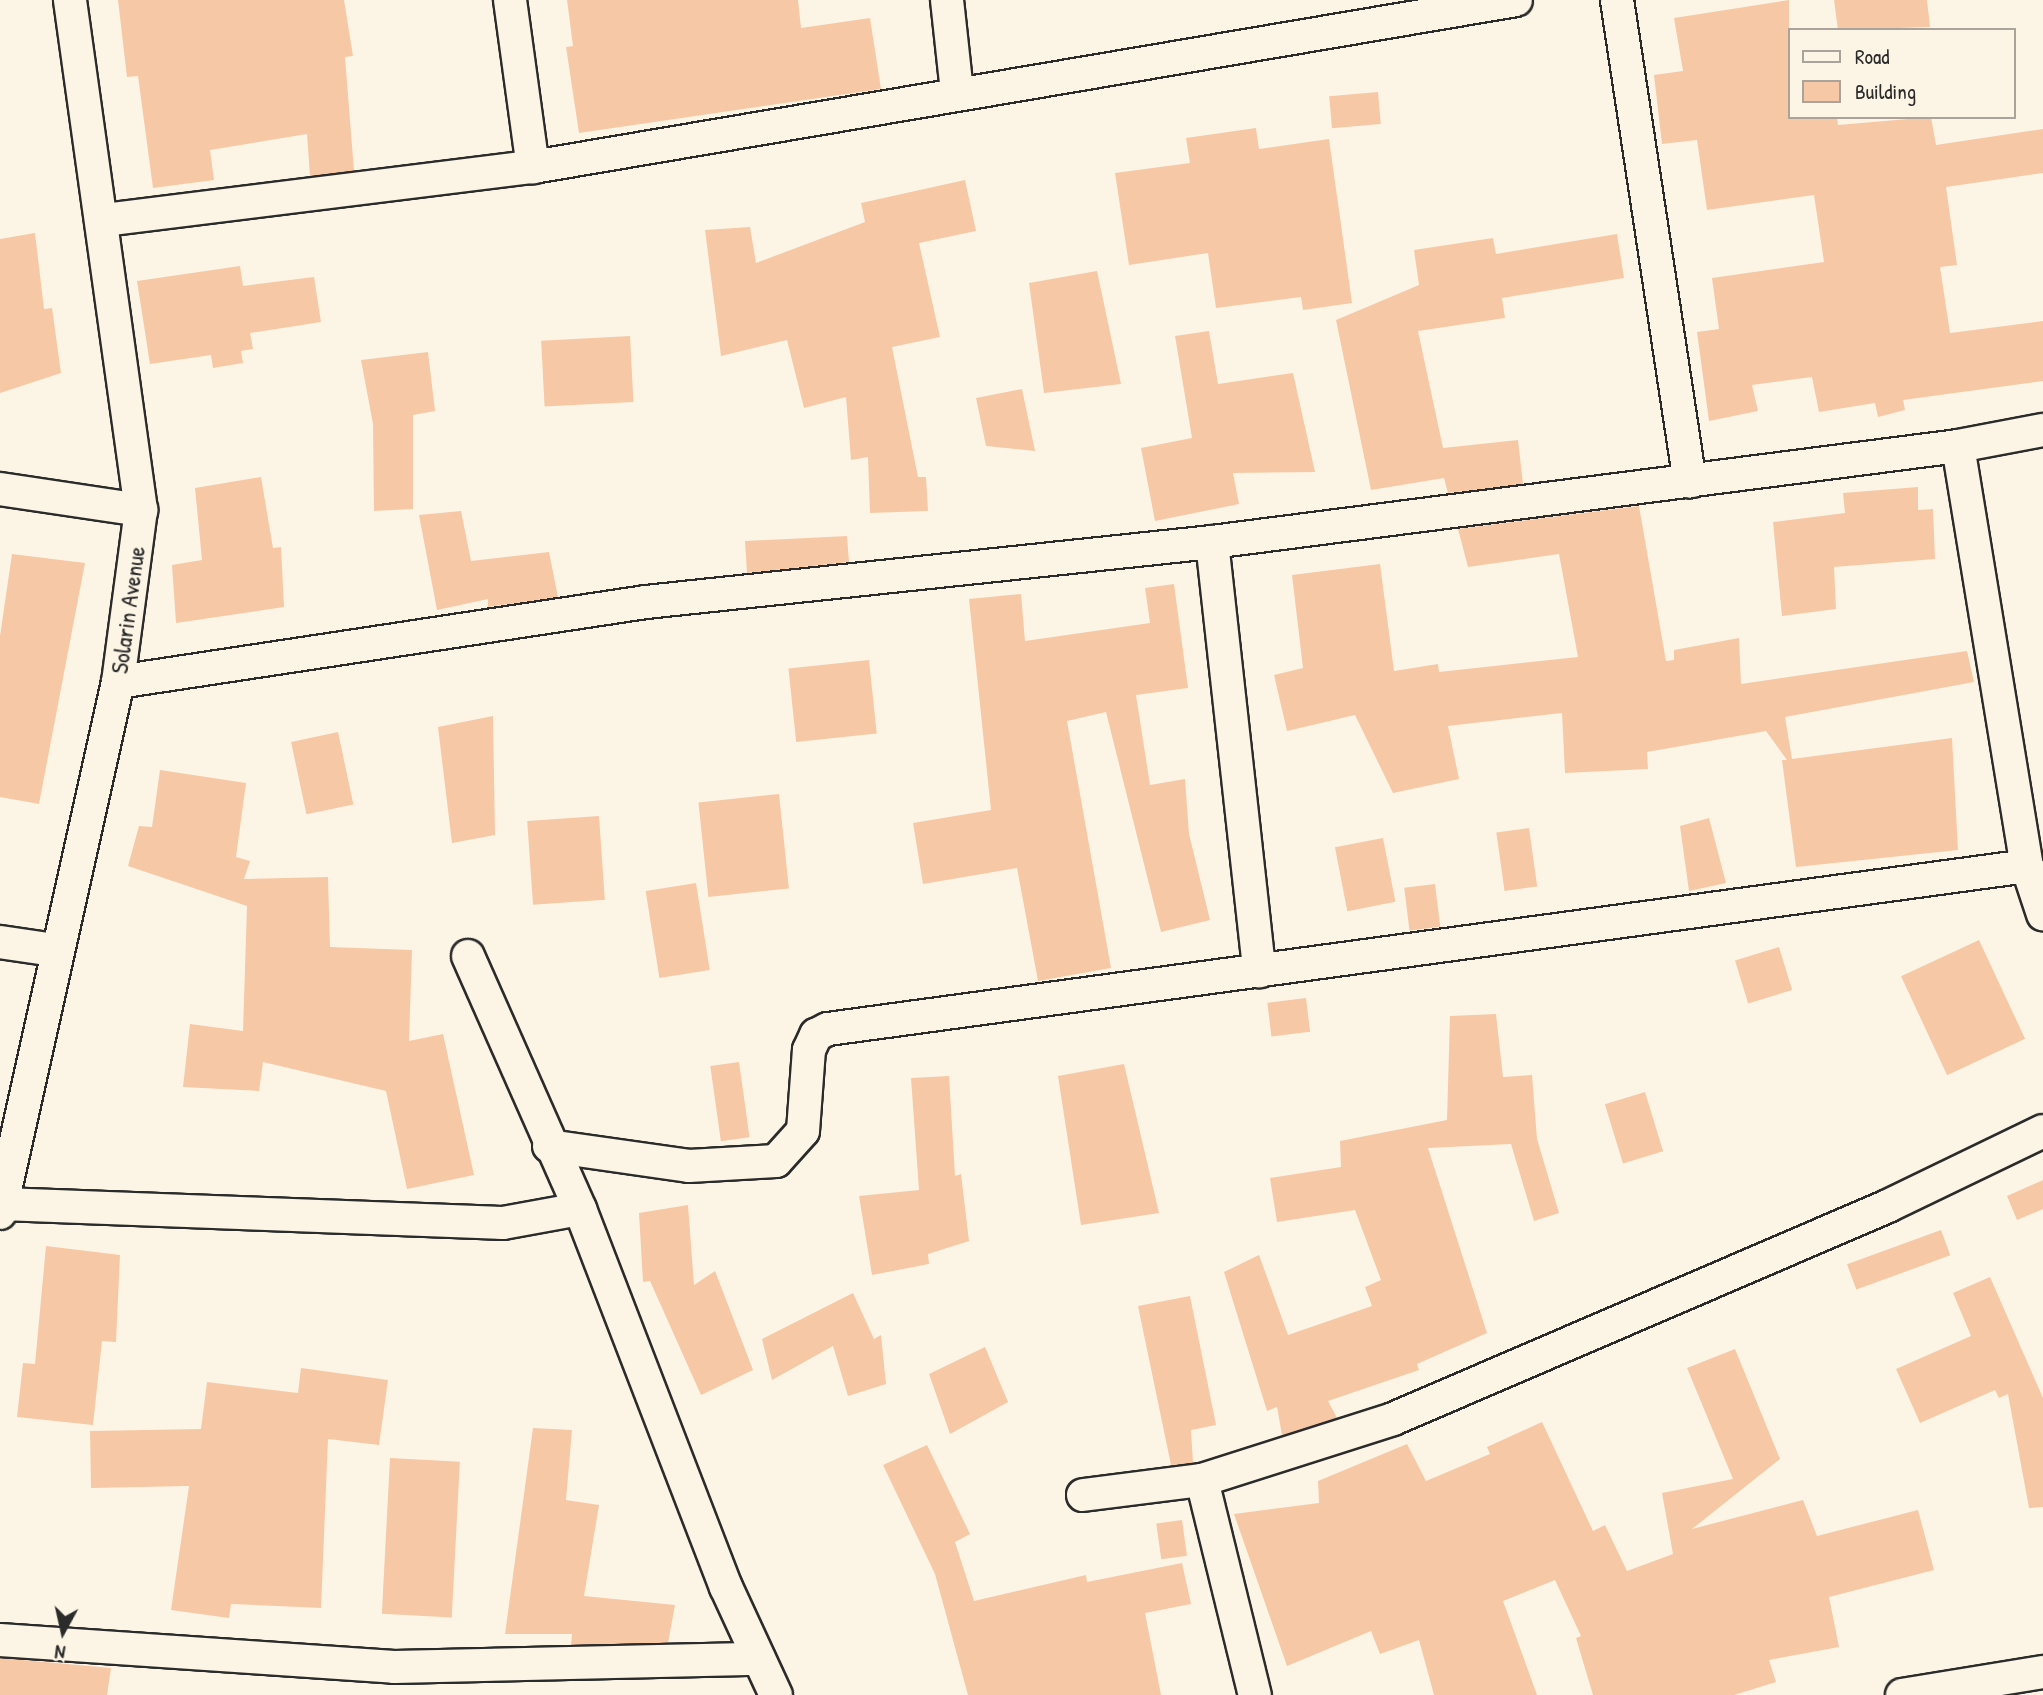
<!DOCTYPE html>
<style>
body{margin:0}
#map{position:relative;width:2043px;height:1695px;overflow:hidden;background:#fcf5e5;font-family:"Patrick Hand",sans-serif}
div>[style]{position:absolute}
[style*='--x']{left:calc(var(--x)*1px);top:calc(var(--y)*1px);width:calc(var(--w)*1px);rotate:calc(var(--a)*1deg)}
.building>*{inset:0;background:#f7c8a6;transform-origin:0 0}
.roads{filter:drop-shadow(2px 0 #2b2b2b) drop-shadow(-2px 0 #2b2b2b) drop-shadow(0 2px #2b2b2b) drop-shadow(0 -2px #2b2b2b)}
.minor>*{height:32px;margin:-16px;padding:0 16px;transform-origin:16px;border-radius:16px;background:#fcf5e5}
span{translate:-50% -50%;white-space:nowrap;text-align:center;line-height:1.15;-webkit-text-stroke:6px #fcf5e5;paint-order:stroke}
.street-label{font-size:24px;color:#2b2b2b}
.legend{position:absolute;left:1788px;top:28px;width:228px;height:91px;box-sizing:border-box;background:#fcf5e5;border:2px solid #a8a49b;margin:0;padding:9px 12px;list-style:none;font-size:21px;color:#2b2b2b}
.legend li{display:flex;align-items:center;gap:14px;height:35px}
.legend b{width:35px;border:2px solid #a8a49b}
.north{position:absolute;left:28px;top:1597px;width:70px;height:70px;-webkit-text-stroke:5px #fcf5e5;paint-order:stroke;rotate:188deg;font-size:19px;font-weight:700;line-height:28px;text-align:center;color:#2b2b2b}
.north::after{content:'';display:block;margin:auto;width:24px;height:32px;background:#2b2b2b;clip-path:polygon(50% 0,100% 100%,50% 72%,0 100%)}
</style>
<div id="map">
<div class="building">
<div style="clip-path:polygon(118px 0,344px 0,353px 56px,345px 57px,354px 171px,310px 176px,307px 134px,210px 150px,214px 180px,153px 188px,138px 76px,127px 77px)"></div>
<div style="clip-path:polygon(567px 0,798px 0,801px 28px,870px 18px,881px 89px,579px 133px,566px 47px,573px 46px)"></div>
<div style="clip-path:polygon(1789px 0,1789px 117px,1837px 117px,1838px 125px,1931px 117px,1936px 145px,2043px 129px,2043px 173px,1946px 187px,1957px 265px,1940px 267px,1950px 333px,2043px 321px,2043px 381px,1903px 400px,1905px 410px,1878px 417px,1875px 403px,1819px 412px,1812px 377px,1752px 385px,1758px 411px,1709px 421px,1697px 332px,1719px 329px,1712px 278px,1824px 262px,1814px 195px,1707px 210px,1697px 140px,1662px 144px,1654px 75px,1683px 71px,1674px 18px)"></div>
<div style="clip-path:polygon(1834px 0,1927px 0,1930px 27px,1838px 30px)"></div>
<div style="left:1378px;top:92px;width:32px;height:49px;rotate:85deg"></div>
<div style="clip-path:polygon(1256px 128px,1259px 149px,1329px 139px,1352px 303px,1303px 310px,1301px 297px,1216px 308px,1208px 253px,1129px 265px,1115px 173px,1190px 163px,1186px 138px)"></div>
<div style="clip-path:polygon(965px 180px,976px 231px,919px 243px,940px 337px,892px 347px,918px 477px,926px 477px,928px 511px,870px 513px,868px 457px,851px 460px,846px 397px,804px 408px,787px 340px,721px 356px,705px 230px,750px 227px,756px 263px,865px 222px,861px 203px)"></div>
<div style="clip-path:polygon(35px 233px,44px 309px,52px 308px,61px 373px,0 393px,0 239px)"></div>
<div style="clip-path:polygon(1617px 234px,1624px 278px,1502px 298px,1505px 318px,1418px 331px,1443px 448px,1518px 440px,1523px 484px,1448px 493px,1444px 478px,1371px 490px,1336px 320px,1419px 285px,1414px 250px,1493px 238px,1496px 254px)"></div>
<div style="clip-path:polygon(240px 266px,243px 286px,314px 277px,321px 322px,250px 333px,253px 349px,241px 351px,243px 363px,213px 368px,211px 355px,150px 364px,137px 281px)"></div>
<div style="clip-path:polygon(1097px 271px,1121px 384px,1044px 393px,1029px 283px)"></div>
<div style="clip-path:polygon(1209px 331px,1218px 384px,1293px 373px,1315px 472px,1233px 473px,1239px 504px,1155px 521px,1141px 448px,1192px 438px,1175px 336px)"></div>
<div style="left:630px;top:336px;width:66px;height:89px;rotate:87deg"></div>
<div style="clip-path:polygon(428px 352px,435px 411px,413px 415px,413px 509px,374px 511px,373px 424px,361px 360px)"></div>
<div style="clip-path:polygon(1022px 389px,1035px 451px,986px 446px,976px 398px)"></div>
<div style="clip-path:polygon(261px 477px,273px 548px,281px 547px,284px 607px,176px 623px,172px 565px,202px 560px,195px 488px)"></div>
<div style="clip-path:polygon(1918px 487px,1918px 510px,1933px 509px,1935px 559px,1834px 567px,1836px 609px,1782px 616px,1773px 522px,1845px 513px,1843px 493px)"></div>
<div style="clip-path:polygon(1639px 506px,1666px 661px,1674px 660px,1674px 650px,1739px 638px,1741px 684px,1967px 651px,1974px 682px,1785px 717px,1792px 759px,1952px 738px,1958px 850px,1796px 867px,1782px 760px,1787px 760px,1766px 731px,1647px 752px,1648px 769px,1565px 773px,1562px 713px,1448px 726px,1459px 779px,1393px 793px,1355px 715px,1287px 731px,1274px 675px,1303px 668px,1292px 575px,1380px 564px,1394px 671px,1438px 664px,1439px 672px,1578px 657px,1559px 554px,1468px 567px,1458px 529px)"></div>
<div style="clip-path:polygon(461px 511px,471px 561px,549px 552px,558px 597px,488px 607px,488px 599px,437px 610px,419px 515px)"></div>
<div style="clip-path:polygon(847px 536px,849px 562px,747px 573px,745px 541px)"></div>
<div style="clip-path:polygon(12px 554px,85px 563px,39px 804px,0 797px,0 636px)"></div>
<div style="clip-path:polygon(1174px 584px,1188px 688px,1136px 695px,1150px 785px,1185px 779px,1189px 834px,1210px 920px,1161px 932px,1106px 712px,1067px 721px,1111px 968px,1038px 981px,1017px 868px,923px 884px,913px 823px,991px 810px,969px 599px,1021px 594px,1025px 641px,1150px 623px,1145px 588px)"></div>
<div style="left:869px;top:660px;width:74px;height:81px;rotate:84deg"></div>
<div style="clip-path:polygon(493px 716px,495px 835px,452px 843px,438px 727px)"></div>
<div style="left:338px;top:732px;width:74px;height:48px;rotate:78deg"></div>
<div style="clip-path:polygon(160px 770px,246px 783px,236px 857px,250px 861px,244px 879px,328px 877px,330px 947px,412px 950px,409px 1041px,443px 1034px,474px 1175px,407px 1189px,386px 1091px,263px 1062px,259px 1091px,183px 1087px,190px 1024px,243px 1031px,247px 906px,128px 866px,139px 826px,152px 827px)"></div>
<div style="left:779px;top:794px;width:95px;height:81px;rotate:84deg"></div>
<div style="left:599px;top:816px;width:84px;height:72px;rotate:86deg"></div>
<div style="clip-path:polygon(1709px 818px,1726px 883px,1689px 891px,1680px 826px)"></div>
<div style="left:1529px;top:828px;width:59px;height:33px;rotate:82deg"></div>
<div style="left:1383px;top:838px;width:65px;height:49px;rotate:79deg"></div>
<div style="left:696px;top:883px;width:88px;height:51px;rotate:81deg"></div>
<div style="left:1435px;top:884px;width:43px;height:31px;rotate:83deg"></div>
<div style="left:1979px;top:940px;width:109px;height:86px;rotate:65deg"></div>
<div style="left:1779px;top:947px;width:45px;height:46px;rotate:73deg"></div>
<div style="left:1306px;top:998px;width:34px;height:39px;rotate:83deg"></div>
<div style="clip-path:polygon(1496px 1014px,1503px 1077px,1532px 1075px,1537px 1139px,1559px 1213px,1534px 1221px,1511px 1144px,1428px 1148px,1487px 1333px,1417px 1364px,1419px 1370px,1328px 1401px,1337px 1418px,1282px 1435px,1277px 1407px,1267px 1411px,1224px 1272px,1259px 1255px,1288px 1335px,1372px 1306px,1365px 1287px,1381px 1280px,1355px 1210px,1277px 1222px,1270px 1178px,1341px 1167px,1340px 1141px,1447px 1120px,1450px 1016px)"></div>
<div style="left:739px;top:1062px;width:76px;height:29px;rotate:82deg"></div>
<div style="clip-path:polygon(1124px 1064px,1159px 1213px,1081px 1225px,1058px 1076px)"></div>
<div style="clip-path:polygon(949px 1076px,955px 1176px,961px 1174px,969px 1241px,928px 1254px,929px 1264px,872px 1275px,859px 1196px,919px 1190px,911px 1078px)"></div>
<div style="left:1645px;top:1092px;width:62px;height:42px;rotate:73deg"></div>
<div style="clip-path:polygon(2043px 1180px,2043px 1209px,2017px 1220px,2007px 1196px)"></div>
<div style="clip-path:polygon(688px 1205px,694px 1285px,715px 1271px,753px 1370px,701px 1395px,650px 1281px,643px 1282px,639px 1213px)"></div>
<div style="left:1941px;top:1230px;width:27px;height:100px;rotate:70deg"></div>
<div style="clip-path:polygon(46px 1246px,120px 1255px,116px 1342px,102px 1341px,93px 1425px,17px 1417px,23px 1363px,35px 1364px)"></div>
<div style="clip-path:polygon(1990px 1277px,2043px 1398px,2043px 1507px,2029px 1508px,2008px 1394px,1999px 1398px,1995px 1390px,1920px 1423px,1896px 1369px,1971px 1336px,1953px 1293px)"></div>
<div style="clip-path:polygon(853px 1293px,874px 1339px,881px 1335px,886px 1384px,848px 1396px,833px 1346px,772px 1380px,762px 1339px)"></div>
<div style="clip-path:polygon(1190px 1296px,1216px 1425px,1191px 1430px,1193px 1463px,1171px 1465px,1138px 1306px)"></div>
<div style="clip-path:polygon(985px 1347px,1008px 1402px,950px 1434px,929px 1374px)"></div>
<div style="clip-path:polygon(1735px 1349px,1780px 1459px,1692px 1529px,1803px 1500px,1817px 1536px,1918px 1510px,1934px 1570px,1829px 1597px,1839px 1647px,1769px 1660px,1776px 1682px,1734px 1695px,1593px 1695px,1576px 1638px,1581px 1636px,1555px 1580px,1503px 1601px,1537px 1695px,1434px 1695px,1419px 1640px,1380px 1654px,1371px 1631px,1287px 1666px,1234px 1514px,1319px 1503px,1318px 1481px,1407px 1444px,1426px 1481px,1490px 1454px,1487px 1447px,1542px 1422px,1593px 1531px,1605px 1525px,1627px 1571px,1673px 1554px,1662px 1493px,1733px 1479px,1687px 1368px)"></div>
<div style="clip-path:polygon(301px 1368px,388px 1380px,379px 1445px,328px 1439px,321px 1608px,231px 1604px,229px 1618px,171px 1610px,189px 1486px,91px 1488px,90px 1431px,201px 1429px,207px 1382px,298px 1393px)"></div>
<div style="clip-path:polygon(533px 1428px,572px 1430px,566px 1500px,599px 1505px,584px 1596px,675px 1605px,668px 1643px,571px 1645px,572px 1634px,505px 1634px)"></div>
<div style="clip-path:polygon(927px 1445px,970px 1534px,955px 1542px,974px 1601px,1086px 1575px,1087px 1582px,1182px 1563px,1191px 1604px,1145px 1613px,1161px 1695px,968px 1695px,935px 1574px,883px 1465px)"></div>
<div style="left:390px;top:1458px;width:70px;height:156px;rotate:3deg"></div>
<div style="left:1182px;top:1520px;width:36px;height:26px;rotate:82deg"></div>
<div style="clip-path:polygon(0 1658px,111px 1668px,107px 1695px,0 1695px)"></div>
</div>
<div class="roads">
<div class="minor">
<div style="--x:510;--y:0;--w:169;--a:82.2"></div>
<div style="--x:947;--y:0;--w:93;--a:83.8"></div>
<div style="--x:1617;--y:0;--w:487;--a:81.4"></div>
<div style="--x:105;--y:220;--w:431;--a:-7.1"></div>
<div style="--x:533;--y:167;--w:997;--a:-9.64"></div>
<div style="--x:1958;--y:446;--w:426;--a:80.7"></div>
<div style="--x:2027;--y:866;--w:51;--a:71.6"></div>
<div style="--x:0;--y:489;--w:143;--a:8.5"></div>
<div style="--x:1212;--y:542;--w:432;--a:83.7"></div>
<div style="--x:118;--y:682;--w:534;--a:-8.62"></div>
<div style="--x:646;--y:602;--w:569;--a:-6.05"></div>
<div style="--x:1212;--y:542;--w:752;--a:-7.33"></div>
<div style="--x:1958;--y:446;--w:86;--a:-10.7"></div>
<div style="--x:0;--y:942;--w:55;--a:8.4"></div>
<div style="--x:468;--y:956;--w:277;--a:66.1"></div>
<div style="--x:580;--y:1209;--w:405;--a:68.9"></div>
<div style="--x:726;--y:1587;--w:119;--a:65.2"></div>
<div style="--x:549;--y:1146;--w:141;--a:8.1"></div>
<div style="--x:689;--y:1166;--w:87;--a:-3.3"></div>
<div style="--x:776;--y:1161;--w:40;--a:-48"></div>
<div style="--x:803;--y:1131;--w:81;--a:-85.8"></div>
<div style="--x:809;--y:1050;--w:17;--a:-65"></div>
<div style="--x:816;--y:1035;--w:13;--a:-27"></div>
<div style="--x:828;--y:1029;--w:1210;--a:-7.74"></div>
<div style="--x:2;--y:1204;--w:501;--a:2.17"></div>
<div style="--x:503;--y:1223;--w:78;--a:-10.3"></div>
<div style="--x:0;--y:1213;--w:544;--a:-77.47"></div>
<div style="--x:118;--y:682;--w:174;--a:-82.4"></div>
<div style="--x:141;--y:510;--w:515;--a:-97.93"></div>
<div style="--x:1202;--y:1480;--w:221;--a:76.2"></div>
<div style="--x:1083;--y:1495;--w:120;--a:-7.2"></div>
<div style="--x:1202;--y:1480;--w:201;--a:-17.7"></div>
<div style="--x:1393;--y:1419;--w:539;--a:-23.28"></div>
<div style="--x:1888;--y:1206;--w:172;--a:-25.8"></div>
<div style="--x:0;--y:1640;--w:395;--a:3.9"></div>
<div style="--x:394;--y:1667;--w:365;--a:-1.3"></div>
<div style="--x:1902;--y:1695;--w:143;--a:-9.3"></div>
</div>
</div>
<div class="street-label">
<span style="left:128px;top:610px;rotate:-82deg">Solarin Avenue</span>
</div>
<ul class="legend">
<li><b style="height:9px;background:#fcf5e5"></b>Road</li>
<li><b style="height:19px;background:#f7c8a6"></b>Building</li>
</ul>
<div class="north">N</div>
</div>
